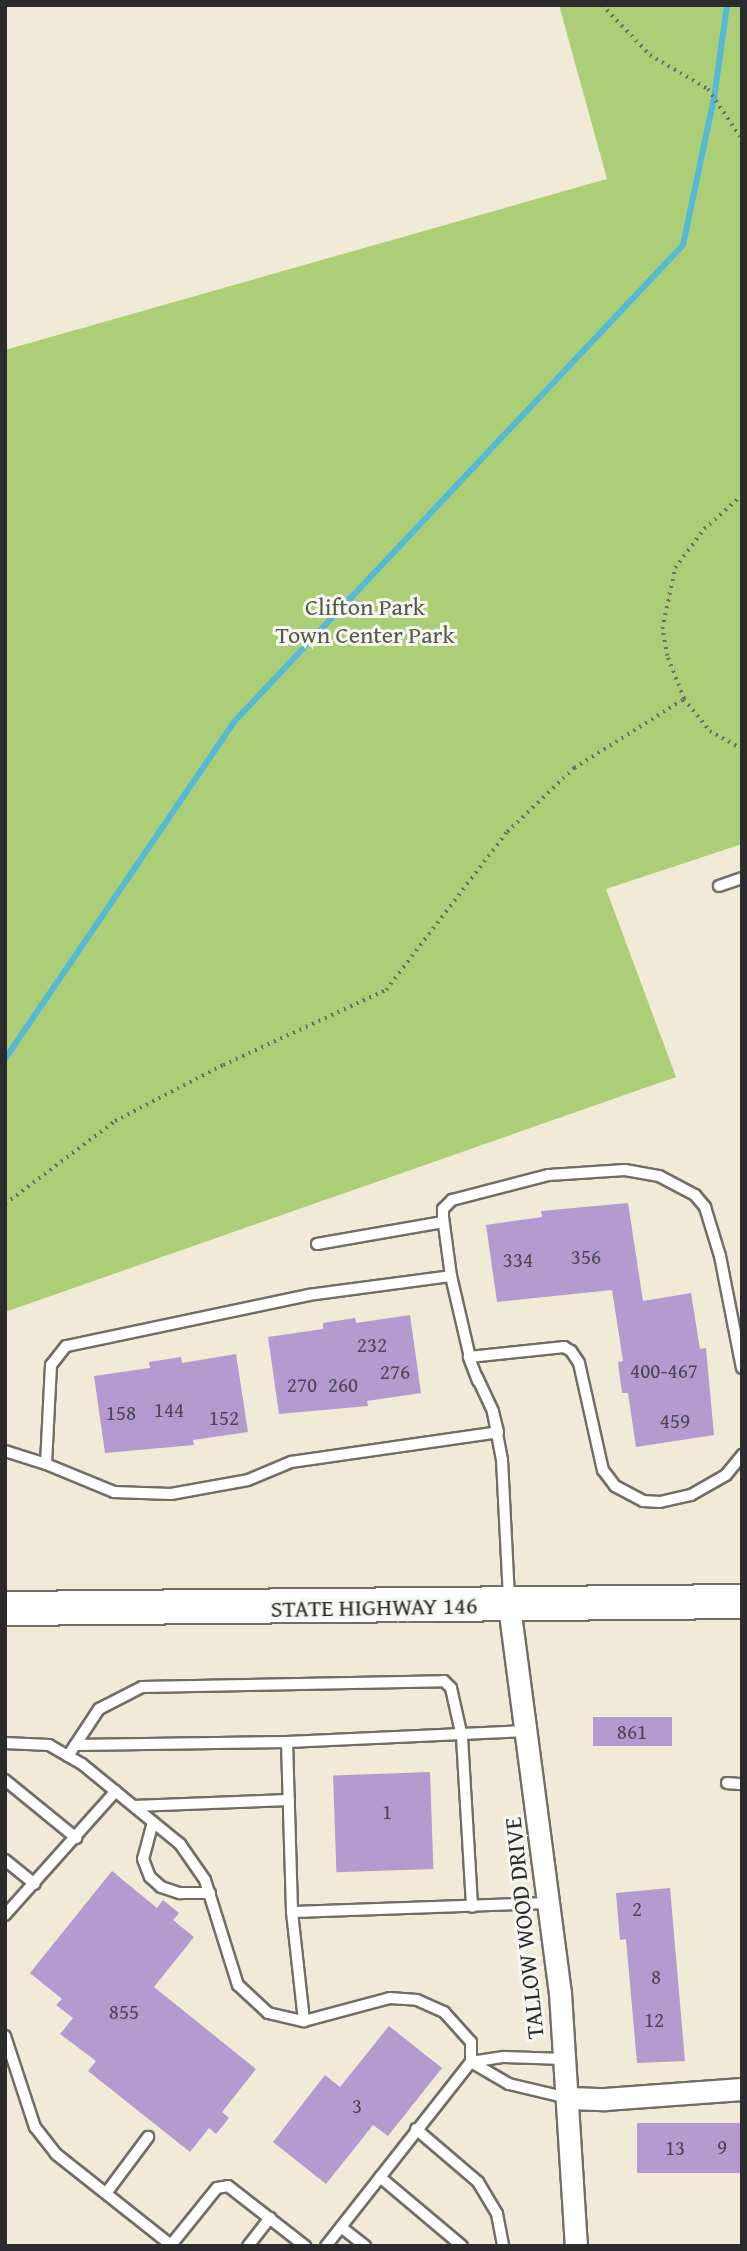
<!DOCTYPE html>
<style>
body{margin:0}
#map{position:relative;width:747px;height:2251px;overflow:hidden;background:#f1ead7;font-family:"Gentium Book Plus",serif}
div>[style]{position:absolute}
[style*='--x']{left:calc(var(--x)*1px);top:calc(var(--y)*1px);width:calc(var(--w)*1px);rotate:calc(var(--a)*1deg)}
.green>*{inset:0;background:#acce76}
.stream>*{height:6px;margin:-3px;padding:0 3px;transform-origin:3px;border-radius:3px;background:#55b8d4}
.building>*{inset:0;background:#b49acf;transform-origin:0 0}
.path>*{height:3.5px;margin-top:-1.75px;transform-origin:0;background:repeating-linear-gradient(90deg,#706e67 0 2px,transparent 0 7px)}
.roads{filter:drop-shadow(2px 0 #706e67) drop-shadow(-2px 0 #706e67) drop-shadow(0 2px #706e67) drop-shadow(0 -2px #706e67)}
.lane>*{height:10px;margin:-5px;padding:0 5px;transform-origin:5px;border-radius:5px;background:#fff}
.street>*{height:21px;margin:-10.5px;padding:0 10.5px;transform-origin:10.5px;border-radius:10.5px;background:#fff}
.primary>*{height:33px;margin:-16.5px;padding:0 16.5px;transform-origin:16.5px;border-radius:16.5px;background:#fff}
span{translate:-50% -50%;white-space:nowrap;text-align:center;line-height:1.15;-webkit-text-stroke:6px #f6f6f2;paint-order:stroke}
.number-label{font-size:21px;color:#4d4754}
.number-label span{-webkit-text-stroke-width:0}
.park-label{font-size:24px;color:#525c42}
.street-label{font-size:24px;color:#2b2b2b}
.frame{position:absolute;inset:0;border:7px solid #2b2b2b;pointer-events:none}
</style>
<div id="map">
<div class="green">
<div style="clip-path:polygon(559px 5px,742px 5px,742px 844px,606px 889px,676px 1077px,5px 1312px,5px 350px,607px 179px)"></div>
</div>
<div class="stream">
<div style="--x:5;--y:1059;--w:406;--a:-55.8"></div>
<div style="--x:233;--y:723;--w:656;--a:-46.73"></div>
<div style="--x:683;--y:245;--w:150;--a:-78.1"></div>
<div style="--x:714;--y:98;--w:94;--a:-82"></div>
</div>
<div class="building">
<div style="clip-path:polygon(628px 1203px,643px 1301px,691px 1293px,700px 1349px,706px 1348px,714px 1435px,636px 1447px,628px 1393px,622px 1393px,618px 1362px,623px 1361px,612px 1290px,497px 1302px,486px 1225px,542px 1217px,541px 1211px)"></div>
<div style="clip-path:polygon(410px 1315px,421px 1393px,367px 1401px,368px 1406px,279px 1414px,268px 1337px,323px 1329px,323px 1323px,355px 1318px,356px 1323px)"></div>
<div style="clip-path:polygon(236px 1354px,248px 1432px,193px 1440px,194px 1445px,105px 1453px,94px 1376px,150px 1368px,149px 1362px,181px 1357px,182px 1363px)"></div>
<div style="left:593px;top:1717px;width:79px;height:29px"></div>
<div style="left:430px;top:1772px;width:97px;height:97px;rotate:88deg"></div>
<div style="clip-path:polygon(112px 1871px,157px 1908px,163px 1900px,179px 1913px,173px 1920px,194px 1937px,154px 1987px,256px 2069px,222px 2112px,229px 2118px,216px 2134px,209px 2128px,190px 2152px,88px 2071px,96px 2061px,60px 2034px,73px 2018px,56px 2005px,62px 1999px,30px 1973px)"></div>
<div style="clip-path:polygon(670px 1888px,685px 2061px,637px 2063px,626px 1939px,620px 1940px,616px 1893px)"></div>
<div style="clip-path:polygon(389px 2026px,442px 2068px,388px 2136px,373px 2125px,326px 2184px,273px 2142px,325px 2075px,340px 2087px)"></div>
<div style="left:742px;top:2123px;width:50px;height:105px;rotate:90deg"></div>
</div>
<div class="path">
<div style="--x:602;--y:5;--w:69;--a:46.2"></div>
<div style="--x:650;--y:55;--w:67;--a:30.4"></div>
<div style="--x:708;--y:89;--w:60;--a:55.8"></div>
<div style="--x:684;--y:699;--w:46;--a:-111.6"></div>
<div style="--x:667;--y:656;--w:27;--a:-100"></div>
<div style="--x:662;--y:629;--w:62;--a:-78"></div>
<div style="--x:675;--y:568;--w:49;--a:-53.4"></div>
<div style="--x:704;--y:529;--w:51;--a:-41.8"></div>
<div style="--x:5;--y:1204;--w:138;--a:-37"></div>
<div style="--x:115;--y:1121;--w:122;--a:-27.4"></div>
<div style="--x:223;--y:1065;--w:179;--a:-24.7"></div>
<div style="--x:386;--y:990;--w:199;--a:-52.6"></div>
<div style="--x:507;--y:832;--w:93;--a:-43.7"></div>
<div style="--x:574;--y:768;--w:130;--a:-32.1"></div>
<div style="--x:684;--y:699;--w:41;--a:50.9"></div>
<div style="--x:710;--y:731;--w:37;--a:29"></div>
</div>
<div class="roads">
<div class="lane">
<div style="--x:719;--y:886;--w:24;--a:-19"></div>
<div style="--x:443;--y:1217;--w:60;--a:82.3"></div>
<div style="--x:451;--y:1276;--w:88;--a:76.9"></div>
<div style="--x:317;--y:1244;--w:128;--a:-9.9"></div>
<div style="--x:443;--y:1222;--w:13;--a:-90"></div>
<div style="--x:443;--y:1209;--w:13;--a:-45"></div>
<div style="--x:452;--y:1200;--w:100;--a:-14.5"></div>
<div style="--x:549;--y:1175;--w:76;--a:-3.8"></div>
<div style="--x:625;--y:1170;--w:35;--a:10"></div>
<div style="--x:659;--y:1176;--w:41;--a:27.8"></div>
<div style="--x:695;--y:1195;--w:16;--a:50"></div>
<div style="--x:705;--y:1207;--w:51;--a:73"></div>
<div style="--x:720;--y:1256;--w:114;--a:78.9"></div>
<div style="--x:451;--y:1276;--w:143;--a:172.4"></div>
<div style="--x:309;--y:1295;--w:248;--a:168.1"></div>
<div style="--x:66;--y:1346;--w:24;--a:128"></div>
<div style="--x:51;--y:1365;--w:99;--a:92.9"></div>
<div style="--x:46;--y:1464;--w:74;--a:22.4"></div>
<div style="--x:114;--y:1492;--w:57;--a:2"></div>
<div style="--x:171;--y:1494;--w:78;--a:-10.3"></div>
<div style="--x:248;--y:1480;--w:47;--a:-22.7"></div>
<div style="--x:291;--y:1462;--w:209;--a:-8.2"></div>
<div style="--x:498;--y:1432;--w:21;--a:-104"></div>
<div style="--x:477;--y:1377;--w:38;--a:65"></div>
<div style="--x:493;--y:1412;--w:49;--a:79.4"></div>
<div style="--x:502;--y:1460;--w:138;--a:87.1"></div>
<div style="--x:478;--y:1381;--w:26;--a:-111"></div>
<div style="--x:469;--y:1357;--w:96;--a:-6"></div>
<div style="--x:564;--y:1347;--w:8;--a:30"></div>
<div style="--x:571;--y:1351;--w:14;--a:56"></div>
<div style="--x:579;--y:1363;--w:110;--a:77.4"></div>
<div style="--x:603;--y:1470;--w:20;--a:53"></div>
<div style="--x:615;--y:1486;--w:32;--a:28"></div>
<div style="--x:643;--y:1501;--w:17;--a:3"></div>
<div style="--x:660;--y:1502;--w:32;--a:-13"></div>
<div style="--x:691;--y:1495;--w:40;--a:-29.7"></div>
<div style="--x:726;--y:1475;--w:26;--a:-51"></div>
<div style="--x:5;--y:1451;--w:43;--a:17.6"></div>
<div style="--x:527;--y:1731;--w:240;--a:177.4"></div>
<div style="--x:287;--y:1742;--w:170;--a:88.3"></div>
<div style="--x:292;--y:1912;--w:257;--a:-2"></div>
<div style="--x:5;--y:1743;--w:44;--a:2.6"></div>
<div style="--x:49;--y:1745;--w:38;--a:30"></div>
<div style="--x:82;--y:1764;--w:127;--a:39.2"></div>
<div style="--x:180;--y:1844;--w:44;--a:55.2"></div>
<div style="--x:205;--y:1880;--w:110;--a:72.6"></div>
<div style="--x:238;--y:1985;--w:41;--a:43"></div>
<div style="--x:268;--y:2013;--w:37;--a:13"></div>
<div style="--x:304;--y:2021;--w:89;--a:-15"></div>
<div style="--x:390;--y:1998;--w:27;--a:4"></div>
<div style="--x:417;--y:2000;--w:30;--a:24"></div>
<div style="--x:444;--y:2012;--w:40;--a:48"></div>
<div style="--x:471;--y:2042;--w:20;--a:90"></div>
<div style="--x:75;--y:1745;--w:212;--a:-0.8"></div>
<div style="--x:68;--y:1756;--w:56;--a:-56.6"></div>
<div style="--x:99;--y:1709;--w:48;--a:-27.1"></div>
<div style="--x:142;--y:1687;--w:302;--a:-1.1"></div>
<div style="--x:444;--y:1681;--w:10;--a:45"></div>
<div style="--x:451;--y:1688;--w:50;--a:77.3"></div>
<div style="--x:462;--y:1737;--w:170;--a:86.6"></div>
<div style="--x:5;--y:1780;--w:92;--a:39.2"></div>
<div style="--x:727;--y:1783;--w:15;--a:4"></div>
<div style="--x:134;--y:1806;--w:155;--a:-2.2"></div>
<div style="--x:153;--y:1822;--w:38;--a:105"></div>
<div style="--x:143;--y:1859;--w:19;--a:69"></div>
<div style="--x:150;--y:1877;--w:15;--a:42"></div>
<div style="--x:161;--y:1887;--w:20;--a:18"></div>
<div style="--x:180;--y:1893;--w:30;--a:0"></div>
<div style="--x:5;--y:1860;--w:38;--a:39"></div>
<div style="--x:292;--y:1912;--w:110;--a:83.7"></div>
<div style="--x:5;--y:1915;--w:166;--a:-48.2"></div>
<div style="--x:5;--y:2036;--w:96;--a:71.8"></div>
<div style="--x:35;--y:2127;--w:34;--a:52"></div>
<div style="--x:56;--y:2154;--w:148;--a:38.4"></div>
<div style="--x:471;--y:2062;--w:44;--a:30.1"></div>
<div style="--x:509;--y:2084;--w:61;--a:13.3"></div>
<div style="--x:416;--y:2129;--w:82;--a:40.5"></div>
<div style="--x:478;--y:2182;--w:37;--a:59"></div>
<div style="--x:497;--y:2214;--w:33;--a:79"></div>
<div style="--x:380;--y:2177;--w:107;--a:40.1"></div>
<div style="--x:107;--y:2192;--w:69;--a:-53.3"></div>
<div style="--x:341;--y:2227;--w:31;--a:38"></div>
<div style="--x:171;--y:2245;--w:73;--a:-51.1"></div>
<div style="--x:217;--y:2188;--w:11;--a:-10"></div>
<div style="--x:228;--y:2186;--w:98;--a:37.9"></div>
<div style="--x:248;--y:2246;--w:36;--a:-52"></div>
<div style="--x:326;--y:2246;--w:234;--a:-51.8"></div>
<div style="--x:471;--y:2062;--w:33;--a:-9"></div>
<div style="--x:504;--y:2057;--w:61;--a:1.9"></div>
</div>
<div class="street">
<div style="--x:509;--y:1606;--w:390;--a:82.5"></div>
<div style="--x:560;--y:1993;--w:254;--a:86.4"></div>
<div style="--x:568;--y:2098;--w:37;--a:2"></div>
<div style="--x:605;--y:2099;--w:137;--a:-4.2"></div>
</div>
<div class="primary">
<div style="--x:5;--y:1608;--w:737;--a:-0.54"></div>
</div>
</div>
<div class="number-label">
<span style="left:586px;top:1257px">356</span>
<span style="left:518px;top:1260px">334</span>
<span style="left:372px;top:1345px">232</span>
<span style="left:664px;top:1371px">400-467</span>
<span style="left:395px;top:1372px">276</span>
<span style="left:302px;top:1385px">270</span>
<span style="left:343px;top:1385px">260</span>
<span style="left:169px;top:1410px">144</span>
<span style="left:121px;top:1413px">158</span>
<span style="left:224px;top:1418px">152</span>
<span style="left:675px;top:1421px">459</span>
<span style="left:632px;top:1732px">861</span>
<span style="left:387px;top:1812px">1</span>
<span style="left:637px;top:1909px">2</span>
<span style="left:656px;top:1977px">8</span>
<span style="left:124px;top:2012px">855</span>
<span style="left:654px;top:2020px">12</span>
<span style="left:357px;top:2106px">3</span>
<span style="left:722px;top:2147px">9</span>
<span style="left:675px;top:2148px">13</span>
</div>
<div class="park-label">
<span style="left:365px;top:621px">Clifton Park<br>Town Center Park</span>
</div>
<div class="street-label">
<span style="left:374px;top:1607px;rotate:-1deg">STATE HIGHWAY 146</span>
<span style="left:524px;top:1928px;rotate:-96deg">TALLOW WOOD DRIVE</span>
</div>
<div class="frame"></div>
</div>
